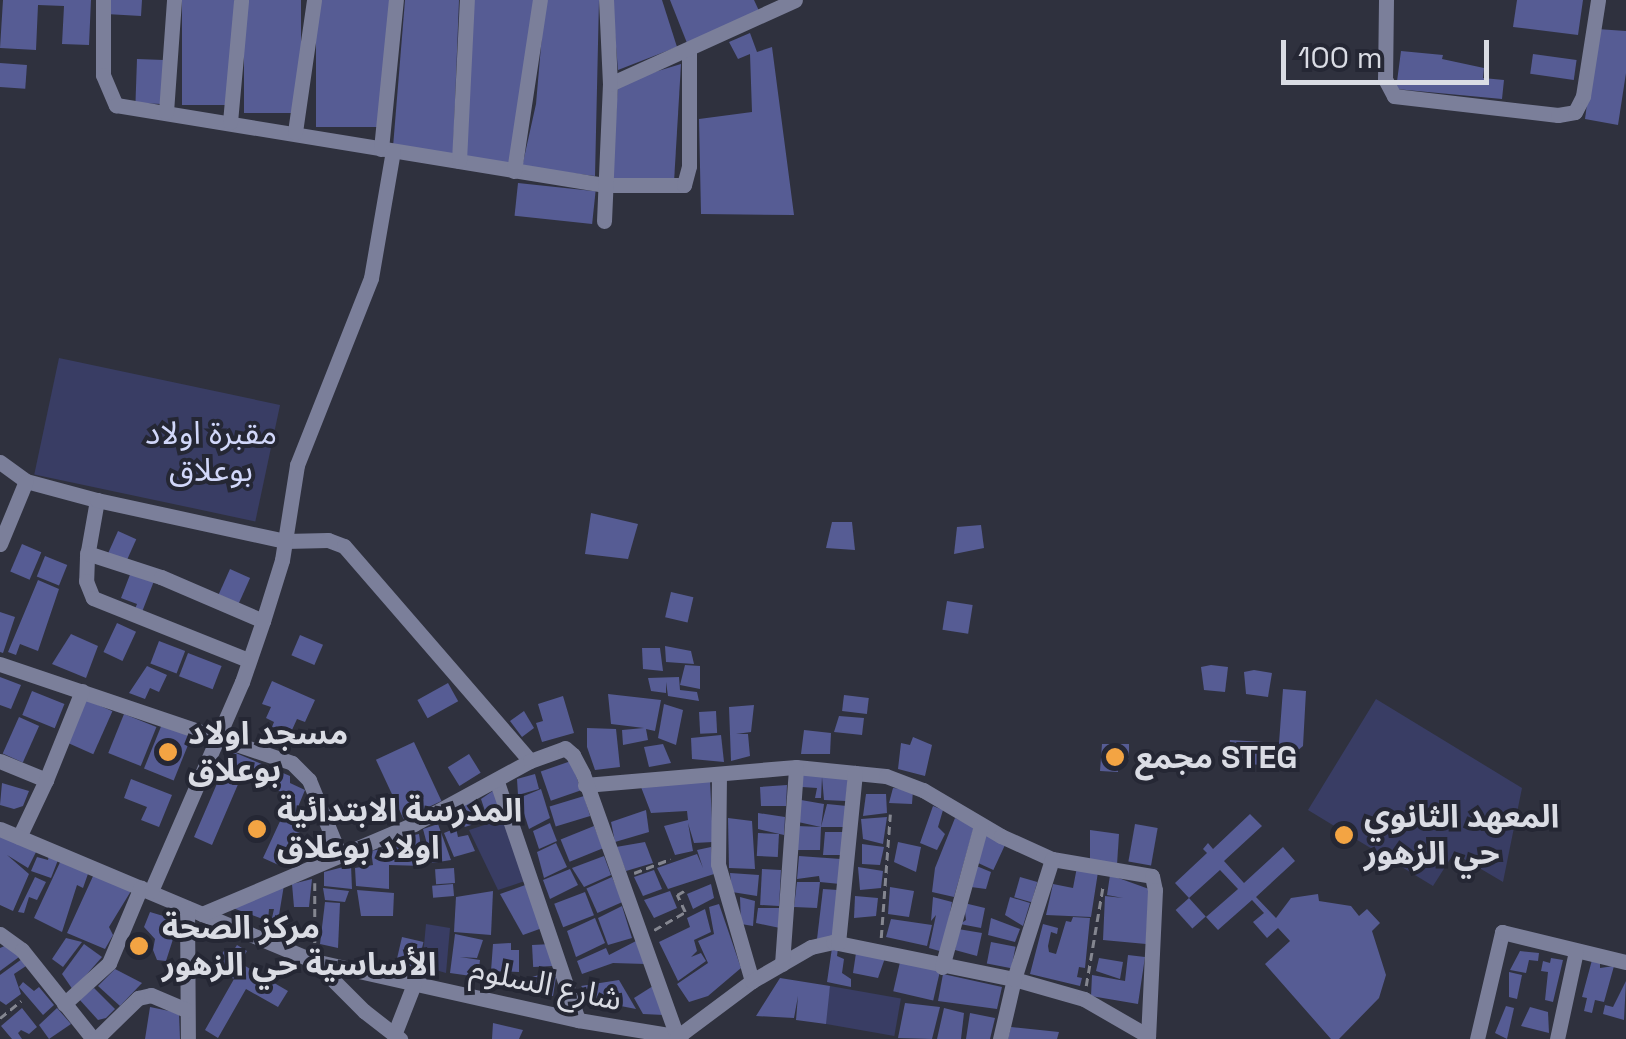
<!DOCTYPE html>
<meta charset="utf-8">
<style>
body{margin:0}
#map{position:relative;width:1626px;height:1039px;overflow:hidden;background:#2f313e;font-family:"Space Grotesk","Noto Sans Arabic",sans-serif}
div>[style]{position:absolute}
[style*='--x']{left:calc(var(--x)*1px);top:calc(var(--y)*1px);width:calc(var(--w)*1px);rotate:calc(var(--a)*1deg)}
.green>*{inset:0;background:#393d64;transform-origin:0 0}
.building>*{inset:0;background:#565c94;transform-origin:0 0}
.path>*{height:2.5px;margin-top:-1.25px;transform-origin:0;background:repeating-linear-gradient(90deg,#848690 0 8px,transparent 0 13px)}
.minor>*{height:15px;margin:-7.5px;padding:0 7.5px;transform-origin:7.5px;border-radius:7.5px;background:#7b7f9a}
.dots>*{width:28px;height:28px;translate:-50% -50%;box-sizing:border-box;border:5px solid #252734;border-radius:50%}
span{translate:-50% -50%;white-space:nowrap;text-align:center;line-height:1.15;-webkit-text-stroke:8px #252734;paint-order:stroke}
.park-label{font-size:32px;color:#d1d7f9}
.poi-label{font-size:32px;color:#dadce4;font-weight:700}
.left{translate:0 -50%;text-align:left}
.street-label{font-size:32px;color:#dadce4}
.scale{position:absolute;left:1281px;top:40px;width:208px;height:45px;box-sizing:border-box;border:5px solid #dadce4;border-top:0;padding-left:12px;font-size:30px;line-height:35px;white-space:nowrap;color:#dadce4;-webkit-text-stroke:8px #252734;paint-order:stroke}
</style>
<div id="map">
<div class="green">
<div style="left:59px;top:358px;width:226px;height:119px;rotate:12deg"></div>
<div style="clip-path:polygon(1376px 699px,1522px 788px,1503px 882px,1454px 853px,1433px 886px,1308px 810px)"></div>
<div style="clip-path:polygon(506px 818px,528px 880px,498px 890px,469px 830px)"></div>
<div style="clip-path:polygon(426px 924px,450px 928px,446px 973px,422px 966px)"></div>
<div style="left:830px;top:986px;width:72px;height:38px;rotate:10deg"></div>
</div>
<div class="building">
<div style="clip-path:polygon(3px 0,91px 0,89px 45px,62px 44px,64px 6px,38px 5px,36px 50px,0 48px)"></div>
<div style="clip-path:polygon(108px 0,142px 0,141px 16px,106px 14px)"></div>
<div style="left:182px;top:0;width:52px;height:105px"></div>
<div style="left:244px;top:0;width:57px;height:113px"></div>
<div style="left:316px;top:0;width:73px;height:127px"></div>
<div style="clip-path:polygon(405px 0,459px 0,453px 154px,393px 147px)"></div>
<div style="clip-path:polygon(471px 0,536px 0,510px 167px,463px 156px)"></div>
<div style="clip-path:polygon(545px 0,599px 0,595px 176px,522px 167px,536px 104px)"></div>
<div style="clip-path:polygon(612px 0,662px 0,677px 47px,618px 70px)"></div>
<div style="clip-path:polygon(670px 0,754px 0,760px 13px,687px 43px)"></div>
<div style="clip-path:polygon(1517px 0,1583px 0,1578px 35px,1513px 27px)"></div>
<div style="clip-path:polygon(1597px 29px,1626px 31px,1626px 73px,1618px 125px,1585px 119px)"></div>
<div style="clip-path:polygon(750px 33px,757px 52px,772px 47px,794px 215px,701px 214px,699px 119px,752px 112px,750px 54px,738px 59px,729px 42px)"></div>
<div style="clip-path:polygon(1401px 51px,1443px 55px,1442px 59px,1484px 68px,1483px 78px,1504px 80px,1502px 99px,1396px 89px)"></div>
<div style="left:1533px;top:54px;width:44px;height:20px;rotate:8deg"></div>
<div style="left:137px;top:59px;width:27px;height:44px;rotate:2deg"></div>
<div style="left:0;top:63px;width:27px;height:24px;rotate:4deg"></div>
<div style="clip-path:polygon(681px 64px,674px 182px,612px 178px,618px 83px)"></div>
<div style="left:518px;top:183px;width:78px;height:33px;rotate:6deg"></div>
<div style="clip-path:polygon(591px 513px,638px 524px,628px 559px,585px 554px)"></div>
<div style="clip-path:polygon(832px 522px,852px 522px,855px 550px,826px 548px)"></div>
<div style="clip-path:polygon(981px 525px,984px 548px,954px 554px,957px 527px)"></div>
<div style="left:118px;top:531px;width:20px;height:24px;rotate:24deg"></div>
<div style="left:22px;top:544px;width:21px;height:30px;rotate:23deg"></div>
<div style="left:45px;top:556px;width:24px;height:22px;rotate:22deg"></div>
<div style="left:230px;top:569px;width:22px;height:28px;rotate:24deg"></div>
<div style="clip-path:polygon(131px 572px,154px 581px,142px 612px,135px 609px,137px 604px,121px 598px)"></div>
<div style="clip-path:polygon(38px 580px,59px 589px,38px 651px,20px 644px,16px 655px,8px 652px)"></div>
<div style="left:671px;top:592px;width:23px;height:26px;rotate:13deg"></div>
<div style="left:947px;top:601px;width:26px;height:29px;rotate:9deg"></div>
<div style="clip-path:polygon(0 612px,15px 617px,3px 653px,0 652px)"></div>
<div style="left:117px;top:623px;width:21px;height:32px;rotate:25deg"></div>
<div style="clip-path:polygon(71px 634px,98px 646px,86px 678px,52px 664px)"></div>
<div style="left:300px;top:635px;width:25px;height:22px;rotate:23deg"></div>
<div style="left:159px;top:641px;width:28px;height:24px;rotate:21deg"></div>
<div style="clip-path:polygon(665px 646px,691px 651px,694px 664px,666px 662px)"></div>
<div style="clip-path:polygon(642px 648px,660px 648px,663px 671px,643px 669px)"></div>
<div style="left:188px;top:653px;width:36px;height:25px;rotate:21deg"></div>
<div style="clip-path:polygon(685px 665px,700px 666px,700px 689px,680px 685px)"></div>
<div style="clip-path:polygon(1211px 665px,1228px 667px,1225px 692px,1204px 690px,1201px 667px)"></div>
<div style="clip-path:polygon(147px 666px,167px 675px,159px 692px,150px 688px,145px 699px,129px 693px)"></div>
<div style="clip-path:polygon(1254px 670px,1272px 673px,1268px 697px,1246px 694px,1244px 672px)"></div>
<div style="clip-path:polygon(0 677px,21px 685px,11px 709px,0 705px)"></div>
<div style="clip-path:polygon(679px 677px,680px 690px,697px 692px,699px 701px,668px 696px,666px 682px,666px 693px,651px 691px,648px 678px)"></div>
<div style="clip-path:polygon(272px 681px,315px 700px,305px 722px,297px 719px,292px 730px,285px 727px,283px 732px,272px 727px,274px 722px,266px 718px,271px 707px,262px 704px)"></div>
<div style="left:448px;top:683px;width:21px;height:35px;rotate:61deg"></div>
<div style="clip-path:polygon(1283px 689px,1306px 691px,1303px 746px,1279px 766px,1228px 763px,1230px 740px,1279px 743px)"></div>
<div style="left:32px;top:691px;width:35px;height:26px;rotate:22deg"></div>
<div style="clip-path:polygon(608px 694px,661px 700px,655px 731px,646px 729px,648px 740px,623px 745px,622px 730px,644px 728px,611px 724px)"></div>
<div style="left:844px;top:695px;width:25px;height:16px;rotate:7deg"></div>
<div style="clip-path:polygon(563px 696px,574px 733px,542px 742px,536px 723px,543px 721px,538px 704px)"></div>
<div style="left:85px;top:699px;width:30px;height:47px;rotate:24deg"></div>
<div style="clip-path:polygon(664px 704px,683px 710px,676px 745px,658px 738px)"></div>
<div style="clip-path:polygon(754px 705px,751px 732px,736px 734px,748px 734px,750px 756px,731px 761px,729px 707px)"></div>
<div style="clip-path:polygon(524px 711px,534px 728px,522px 737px,510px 721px)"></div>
<div style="left:716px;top:711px;width:22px;height:17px;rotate:87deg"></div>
<div style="left:124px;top:714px;width:35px;height:42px;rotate:22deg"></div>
<div style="clip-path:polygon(839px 716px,864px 718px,862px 735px,834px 732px)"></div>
<div style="left:19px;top:717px;width:22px;height:40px;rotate:24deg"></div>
<div style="left:162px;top:724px;width:32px;height:48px;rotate:22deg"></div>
<div style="clip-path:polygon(587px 728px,616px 729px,620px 767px,595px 770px,587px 747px)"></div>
<div style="clip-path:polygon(804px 730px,831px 733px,830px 754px,801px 754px)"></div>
<div style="clip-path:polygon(721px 735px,724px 762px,692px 759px,691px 738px)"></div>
<div style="clip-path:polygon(913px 737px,932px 745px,925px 776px,898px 769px,901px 743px,910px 745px)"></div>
<div style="left:414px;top:742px;width:65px;height:42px;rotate:65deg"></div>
<div style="clip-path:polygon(663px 744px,671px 763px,649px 767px,644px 747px)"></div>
<div style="clip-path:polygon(1102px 744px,1129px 744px,1129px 759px,1118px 764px,1118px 772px,1100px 771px)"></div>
<div style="clip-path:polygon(231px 751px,290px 776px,290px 783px,305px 790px,298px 807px,309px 812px,283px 867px,263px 858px,288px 804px,284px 793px,242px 775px,212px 845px,194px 837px)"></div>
<div style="left:469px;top:754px;width:22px;height:25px;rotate:58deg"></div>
<div style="left:571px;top:761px;width:31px;height:32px;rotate:71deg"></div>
<div style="clip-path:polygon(801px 771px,848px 778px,846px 801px,824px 800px,822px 777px,821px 798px,815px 798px,817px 788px,802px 787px)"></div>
<div style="clip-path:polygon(535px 774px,539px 789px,518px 795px,517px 779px)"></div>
<div style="clip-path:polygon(131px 779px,172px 795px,159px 827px,141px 820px,147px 807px,124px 798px)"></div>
<div style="clip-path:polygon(710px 780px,713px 842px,694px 843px,688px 823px,693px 851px,675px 855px,664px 826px,688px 820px,687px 811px,651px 813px,641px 787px)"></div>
<div style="clip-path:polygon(2px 783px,29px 791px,23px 806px,14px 809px,0 805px)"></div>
<div style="clip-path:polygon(787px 785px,786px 806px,761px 806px,760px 787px)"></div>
<div style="clip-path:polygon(497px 788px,505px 814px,488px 820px,481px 799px)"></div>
<div style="clip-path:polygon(893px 788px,913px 790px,912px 804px,889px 803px)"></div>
<div style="clip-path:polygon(541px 789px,550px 818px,529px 829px,519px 798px)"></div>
<div style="clip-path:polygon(866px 794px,886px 794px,887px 813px,863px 816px)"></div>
<div style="left:584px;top:796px;width:21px;height:36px;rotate:73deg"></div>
<div style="left:477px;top:800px;width:22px;height:20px;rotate:72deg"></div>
<div style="clip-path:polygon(801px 800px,824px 804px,821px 827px,827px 804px,847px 806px,845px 827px,821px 827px,820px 850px,796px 850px,797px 826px,821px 827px,798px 822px)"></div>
<div style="clip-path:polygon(933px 806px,943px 810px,938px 827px,945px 834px,937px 850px,920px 843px)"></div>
<div style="clip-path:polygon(646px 810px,649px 832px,615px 842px,611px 822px)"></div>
<div style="clip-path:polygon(758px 813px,785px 817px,784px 835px,758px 829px)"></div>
<div style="clip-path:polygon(1250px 814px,1262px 826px,1224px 861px,1244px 883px,1283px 847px,1295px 861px,1256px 897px,1276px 918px,1291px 898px,1318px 894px,1319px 901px,1351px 906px,1359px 916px,1367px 909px,1380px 923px,1372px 931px,1386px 975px,1379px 998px,1339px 1039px,1331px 1039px,1265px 964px,1290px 941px,1278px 928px,1267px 938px,1253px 922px,1264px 913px,1252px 900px,1218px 930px,1206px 917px,1238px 889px,1220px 870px,1189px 898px,1175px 883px,1207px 853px,1203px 849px,1208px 843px,1213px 849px)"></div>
<div style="clip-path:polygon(887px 817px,883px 844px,863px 839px,861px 819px)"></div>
<div style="clip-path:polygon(728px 818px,752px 821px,755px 869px,729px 868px)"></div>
<div style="clip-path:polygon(955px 818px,974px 827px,954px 897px,932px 892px,935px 868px)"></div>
<div style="clip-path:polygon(550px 823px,557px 841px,539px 849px,533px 831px)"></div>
<div style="clip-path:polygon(438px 824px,451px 860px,432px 863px,423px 829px)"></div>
<div style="left:1135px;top:824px;width:23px;height:38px;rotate:10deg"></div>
<div style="left:594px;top:826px;width:24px;height:36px;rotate:68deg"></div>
<div style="clip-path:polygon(456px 828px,458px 837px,468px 835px,475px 851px,454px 857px,444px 833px)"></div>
<div style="clip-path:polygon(1090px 830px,1119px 834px,1117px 865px,1090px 860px)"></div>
<div style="clip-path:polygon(825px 832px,847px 832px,843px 855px,823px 855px)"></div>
<div style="left:758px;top:833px;width:21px;height:23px;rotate:3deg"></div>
<div style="clip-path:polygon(419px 834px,424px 866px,389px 865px,389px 889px,356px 886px,355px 868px,373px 865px,371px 851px,390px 847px,390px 840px)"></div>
<div style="left:987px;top:834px;width:21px;height:30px;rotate:25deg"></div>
<div style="clip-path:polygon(0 836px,37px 850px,28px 868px,7px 855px,29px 874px,13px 911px,0 905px)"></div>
<div style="clip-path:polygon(645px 842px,653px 863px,626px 871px,616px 847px)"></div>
<div style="clip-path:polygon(898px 842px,921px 847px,916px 872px,894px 862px)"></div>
<div style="clip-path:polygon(556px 843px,567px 867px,544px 878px,537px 852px)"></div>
<div style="clip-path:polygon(862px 844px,884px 847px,880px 865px,862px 864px)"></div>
<div style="clip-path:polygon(711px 847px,714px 874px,668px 889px,657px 868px,697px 854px,703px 868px,697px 850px)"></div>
<div style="clip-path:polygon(49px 854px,58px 860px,51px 878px,31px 871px,37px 857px,48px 860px)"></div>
<div style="clip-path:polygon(604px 856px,611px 875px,584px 887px,572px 868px)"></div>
<div style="clip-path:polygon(799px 856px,841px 859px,840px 884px,820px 882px,819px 876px,797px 879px)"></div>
<div style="clip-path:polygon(62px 858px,89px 871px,83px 888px,77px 885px,62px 932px,34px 918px)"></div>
<div style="clip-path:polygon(351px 865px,352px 889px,324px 886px,324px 872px)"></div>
<div style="clip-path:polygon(974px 865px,991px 872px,986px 889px,971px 887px)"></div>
<div style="clip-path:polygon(858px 867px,883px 871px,881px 888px,860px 890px)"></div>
<div style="clip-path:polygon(1077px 867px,1098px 872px,1091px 917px,1046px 915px,1053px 884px,1073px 888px)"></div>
<div style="left:454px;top:868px;width:15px;height:19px;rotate:86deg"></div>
<div style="clip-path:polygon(570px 869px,578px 885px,550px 899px,543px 880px)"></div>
<div style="left:762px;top:869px;width:19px;height:36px;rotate:3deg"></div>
<div style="clip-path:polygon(654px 870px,662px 889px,643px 896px,634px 877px)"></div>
<div style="clip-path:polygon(730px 873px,759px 875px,757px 896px,732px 892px)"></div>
<div style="clip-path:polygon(94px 874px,131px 891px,109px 927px,113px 935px,105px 949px,67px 933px)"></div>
<div style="clip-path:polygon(1110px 875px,1149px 889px,1146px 944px,1103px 940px,1105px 896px,1123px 898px,1107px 895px)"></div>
<div style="clip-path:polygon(35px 877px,46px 882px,37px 900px,29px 897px,24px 913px,18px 912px)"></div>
<div style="left:612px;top:877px;width:27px;height:28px;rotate:66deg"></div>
<div style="left:1020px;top:877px;width:18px;height:21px;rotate:16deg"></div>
<div style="clip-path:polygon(312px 879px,309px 907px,294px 907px,292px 884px)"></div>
<div style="clip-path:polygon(797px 882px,820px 882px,817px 908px,794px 907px)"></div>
<div style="left:453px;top:884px;width:12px;height:21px;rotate:85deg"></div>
<div style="clip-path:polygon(528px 884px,545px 927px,523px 935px,500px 894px)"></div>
<div style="clip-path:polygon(711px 884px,714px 898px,693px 909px,687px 894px)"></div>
<div style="clip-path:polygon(284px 885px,278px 921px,272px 918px,274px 909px,269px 909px,268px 921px,230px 907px)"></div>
<div style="clip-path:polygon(890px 887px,914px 891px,909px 917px,888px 914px)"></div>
<div style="clip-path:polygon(323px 888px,349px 891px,345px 902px,325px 900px)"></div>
<div style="clip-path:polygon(823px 889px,838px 890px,834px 938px,817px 939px)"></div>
<div style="clip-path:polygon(357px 890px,394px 893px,393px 916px,361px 916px)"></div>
<div style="clip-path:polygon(493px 891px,491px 935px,454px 932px,456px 897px)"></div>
<div style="clip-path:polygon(670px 891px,677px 908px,654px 918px,644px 900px)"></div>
<div style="left:585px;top:892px;width:25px;height:33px;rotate:69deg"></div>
<div style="clip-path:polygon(855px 896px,878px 898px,876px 916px,854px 918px)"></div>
<div style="clip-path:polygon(740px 897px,755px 901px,753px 926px,741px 924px)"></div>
<div style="clip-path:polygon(933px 897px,952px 902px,943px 952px,929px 948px,936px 915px,931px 921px)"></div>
<div style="clip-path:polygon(1010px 897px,1030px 903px,1023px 926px,1005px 915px)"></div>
<div style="left:1189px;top:898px;width:25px;height:18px;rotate:48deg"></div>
<div style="clip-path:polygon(325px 902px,340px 903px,338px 948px,320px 944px)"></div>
<div style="clip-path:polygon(964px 903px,985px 908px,981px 928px,960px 924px,966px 920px)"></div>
<div style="clip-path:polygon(719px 904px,741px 968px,708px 996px,689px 1002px,677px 984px,708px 963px,698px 941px,714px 934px,709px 907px)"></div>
<div style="clip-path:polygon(622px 906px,632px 938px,608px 945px,598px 918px)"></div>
<div style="clip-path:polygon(758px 908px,781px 908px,780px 928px,756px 923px)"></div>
<div style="clip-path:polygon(705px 909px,711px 932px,694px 940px,697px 951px,691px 957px,701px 953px,706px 961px,678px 981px,659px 942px,690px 927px,687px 918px)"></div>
<div style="clip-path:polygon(150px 912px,170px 918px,165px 925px,174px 936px,166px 961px,157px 960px,153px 950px,155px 939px,144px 927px)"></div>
<div style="clip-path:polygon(1073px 917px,1090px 918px,1085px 968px,1079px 967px,1077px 977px,1082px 978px,1080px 986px,1030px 974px,1043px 924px,1058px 928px,1057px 934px,1051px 932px,1048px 946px,1049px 952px,1056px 954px,1066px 921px,1071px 922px)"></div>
<div style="clip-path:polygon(595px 918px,605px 943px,576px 957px,567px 931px)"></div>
<div style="clip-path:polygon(991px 918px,1020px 929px,1015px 942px,988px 935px)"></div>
<div style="clip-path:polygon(891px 919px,932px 925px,927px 946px,886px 937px)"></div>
<div style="clip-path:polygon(958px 929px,982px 933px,977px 956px,955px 950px)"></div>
<div style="clip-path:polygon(455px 934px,483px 940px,477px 958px,460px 957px,480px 960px,478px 977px,450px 973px)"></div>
<div style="left:402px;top:937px;width:22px;height:27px;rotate:13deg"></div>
<div style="clip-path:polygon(66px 938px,82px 942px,63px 967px,52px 959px)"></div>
<div style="clip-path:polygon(636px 941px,646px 964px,613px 963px,582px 974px,577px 961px,606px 948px,609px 955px)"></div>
<div style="left:991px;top:942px;width:25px;height:22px;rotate:11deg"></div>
<div style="clip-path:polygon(511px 943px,511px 950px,519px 950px,519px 972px,491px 971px,493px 944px)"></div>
<div style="clip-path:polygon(9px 944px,19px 957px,0 971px,0 948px)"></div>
<div style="clip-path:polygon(84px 944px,102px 957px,73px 990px,62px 974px)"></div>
<div style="left:552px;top:944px;width:22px;height:20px;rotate:87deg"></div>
<div style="clip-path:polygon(237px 945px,247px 951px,240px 963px,288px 991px,278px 1007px,246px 989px,218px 1038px,205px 1030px,234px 979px,214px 968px,225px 949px,232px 953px)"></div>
<div style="clip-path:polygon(832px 948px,838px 948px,837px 956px,844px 959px,842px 973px,851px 979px,851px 987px,827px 982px)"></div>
<div style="clip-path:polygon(1520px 951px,1539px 953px,1538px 961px,1529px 960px,1526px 973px,1510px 970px)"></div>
<div style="clip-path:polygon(856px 953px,885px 958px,878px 978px,853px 973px)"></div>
<div style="clip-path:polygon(1128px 955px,1145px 957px,1138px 1004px,1091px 996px,1092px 975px,1125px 981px)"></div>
<div style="clip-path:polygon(1099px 958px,1123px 962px,1120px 979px,1096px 971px)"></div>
<div style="clip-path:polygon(1551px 958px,1563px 960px,1553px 1002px,1545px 1000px,1548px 972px,1541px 971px,1543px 961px,1550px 963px)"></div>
<div style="clip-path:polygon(22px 959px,26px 966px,14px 974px,21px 994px,6px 1005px,0 1001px,0 975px)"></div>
<div style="clip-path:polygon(1592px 960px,1600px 962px,1600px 968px,1614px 966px,1604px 1002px,1595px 1000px,1592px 1013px,1584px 1011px,1587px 998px,1582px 997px)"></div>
<div style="left:900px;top:962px;width:41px;height:30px;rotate:13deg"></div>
<div style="clip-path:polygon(115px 969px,142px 983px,120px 1006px,98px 986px)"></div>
<div style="clip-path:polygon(1509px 972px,1522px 975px,1517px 999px,1509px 997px)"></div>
<div style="clip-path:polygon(542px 974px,556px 977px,553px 996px,531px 994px,532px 977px)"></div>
<div style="clip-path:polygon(943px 974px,1002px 987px,997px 1009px,938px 1001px)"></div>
<div style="clip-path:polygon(780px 978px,830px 986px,826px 1024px,796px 1020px,798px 996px,794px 1018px,756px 1016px)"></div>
<div style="clip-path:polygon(619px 980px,636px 1009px,595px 1001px,581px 986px)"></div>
<div style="clip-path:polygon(1626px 981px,1624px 1020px,1603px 1014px,1605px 1005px,1613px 1007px)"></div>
<div style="clip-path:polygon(23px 982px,34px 991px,39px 987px,54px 1005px,43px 1015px,19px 987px)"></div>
<div style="clip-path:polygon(653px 986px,664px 1015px,643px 1014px,634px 998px)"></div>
<div style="clip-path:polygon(94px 988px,115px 1009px,106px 1018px,98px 1020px,79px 999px)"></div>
<div style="clip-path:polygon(905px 1003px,940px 1007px,932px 1039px,898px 1038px)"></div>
<div style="clip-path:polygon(1506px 1006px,1514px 1008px,1507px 1039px,1495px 1033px)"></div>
<div style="clip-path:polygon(150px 1007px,179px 1013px,180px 1039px,145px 1039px)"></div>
<div style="clip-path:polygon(1530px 1007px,1548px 1012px,1549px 1033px,1521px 1026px)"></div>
<div style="clip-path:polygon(22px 1008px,37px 1027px,29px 1034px,21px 1030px,18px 1033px,22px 1039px,12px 1039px,1px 1026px)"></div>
<div style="clip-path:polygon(57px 1008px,71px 1024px,49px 1039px,39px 1025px)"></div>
<div style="clip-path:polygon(944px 1008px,964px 1013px,961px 1039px,937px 1039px)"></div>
<div style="clip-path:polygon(970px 1013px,995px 1018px,990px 1039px,966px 1039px)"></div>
<div style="clip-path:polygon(493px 1023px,523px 1030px,519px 1039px,492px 1039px)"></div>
<div style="clip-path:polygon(1011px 1027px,1059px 1032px,1057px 1039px,1008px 1039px)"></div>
</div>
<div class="path">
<div style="--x:634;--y:873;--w:39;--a:-21"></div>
<div style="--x:315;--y:883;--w:62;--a:90"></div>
<div style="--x:654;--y:930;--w:36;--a:-30"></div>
<div style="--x:685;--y:912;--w:19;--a:-115"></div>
<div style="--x:677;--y:895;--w:8;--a:-30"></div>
<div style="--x:881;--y:938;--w:124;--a:-85.8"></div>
<div style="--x:1086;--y:986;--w:102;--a:-80.4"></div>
<div style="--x:0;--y:1018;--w:27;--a:-39"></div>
</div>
<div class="minor">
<div style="--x:103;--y:0;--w:75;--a:90"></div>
<div style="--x:103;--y:75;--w:33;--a:67"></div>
<div style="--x:116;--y:105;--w:496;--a:9.3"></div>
<div style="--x:606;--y:185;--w:78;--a:0"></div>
<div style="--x:684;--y:185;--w:20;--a:-75"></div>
<div style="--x:689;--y:166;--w:116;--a:-90"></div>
<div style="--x:1386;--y:0;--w:79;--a:90.7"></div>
<div style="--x:1385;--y:79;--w:19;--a:62"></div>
<div style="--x:1394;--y:96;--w:165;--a:6.6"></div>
<div style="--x:1558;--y:115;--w:17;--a:-10"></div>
<div style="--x:1575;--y:112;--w:18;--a:-63"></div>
<div style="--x:1583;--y:96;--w:97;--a:-81.1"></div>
<div style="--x:610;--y:84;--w:203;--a:-24.4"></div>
<div style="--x:166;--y:112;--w:112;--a:-85.9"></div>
<div style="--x:230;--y:122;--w:122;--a:-84.8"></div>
<div style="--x:295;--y:132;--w:133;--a:-81.8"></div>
<div style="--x:381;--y:149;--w:150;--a:-84.3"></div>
<div style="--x:459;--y:161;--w:161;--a:-87.2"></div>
<div style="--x:514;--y:171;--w:173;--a:-81.4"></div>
<div style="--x:604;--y:221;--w:137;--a:-87.5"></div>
<div style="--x:610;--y:84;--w:84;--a:-92.7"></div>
<div style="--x:0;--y:462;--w:32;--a:36"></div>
<div style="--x:26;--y:481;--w:73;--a:15"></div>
<div style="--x:97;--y:500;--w:58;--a:100"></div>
<div style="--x:87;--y:557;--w:24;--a:92"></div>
<div style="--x:86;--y:581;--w:18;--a:68"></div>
<div style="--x:93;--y:598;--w:167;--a:21.8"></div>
<div style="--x:97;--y:500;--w:192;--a:12.3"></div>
<div style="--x:285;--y:541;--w:43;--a:-1.3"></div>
<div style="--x:328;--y:540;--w:17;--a:21"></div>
<div style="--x:344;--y:546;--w:284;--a:49.1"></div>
<div style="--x:0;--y:544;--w:68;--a:-67.6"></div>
<div style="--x:87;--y:553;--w:78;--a:18"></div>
<div style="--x:161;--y:577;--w:111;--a:23.3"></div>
<div style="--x:0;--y:664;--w:308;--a:18.7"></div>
<div style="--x:292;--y:763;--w:24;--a:45"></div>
<div style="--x:309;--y:780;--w:82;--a:67.8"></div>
<div style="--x:0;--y:761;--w:50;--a:22.4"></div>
<div style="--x:46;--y:780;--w:63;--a:115.3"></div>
<div style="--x:719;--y:774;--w:90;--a:90.6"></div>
<div style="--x:718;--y:864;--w:122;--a:73.8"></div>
<div style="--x:46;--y:780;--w:96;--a:-68"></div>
<div style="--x:497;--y:782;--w:251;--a:71.2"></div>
<div style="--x:585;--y:785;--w:212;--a:-4.9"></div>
<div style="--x:796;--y:767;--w:90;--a:5.7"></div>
<div style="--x:886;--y:776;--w:40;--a:21"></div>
<div style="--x:923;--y:790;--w:91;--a:30.5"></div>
<div style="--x:1001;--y:836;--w:56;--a:24.3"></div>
<div style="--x:1052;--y:859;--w:101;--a:9.6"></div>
<div style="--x:1152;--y:876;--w:14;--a:78"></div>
<div style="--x:1155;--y:890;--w:149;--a:92.7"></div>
<div style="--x:0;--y:829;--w:341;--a:22.8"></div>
<div style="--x:314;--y:961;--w:271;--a:12.6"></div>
<div style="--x:578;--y:1020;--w:104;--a:9.4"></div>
<div style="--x:151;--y:891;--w:228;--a:-66.5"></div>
<div style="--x:242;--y:682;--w:65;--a:-71"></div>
<div style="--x:263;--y:621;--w:64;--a:-72.7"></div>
<div style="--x:282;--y:560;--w:96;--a:-81"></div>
<div style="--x:297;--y:465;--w:201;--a:-68.4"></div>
<div style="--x:371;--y:278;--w:129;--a:-80.2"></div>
<div style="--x:187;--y:908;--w:131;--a:89.6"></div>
<div style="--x:202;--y:914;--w:230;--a:-23"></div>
<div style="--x:414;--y:824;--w:132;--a:-28.5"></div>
<div style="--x:530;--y:761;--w:37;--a:-20"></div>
<div style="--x:565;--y:748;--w:11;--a:41"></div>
<div style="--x:573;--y:755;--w:21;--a:62"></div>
<div style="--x:583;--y:774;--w:279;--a:70.3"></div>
<div style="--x:677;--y:1037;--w:94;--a:-36.7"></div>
<div style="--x:752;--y:981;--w:68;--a:-30"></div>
<div style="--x:811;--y:947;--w:23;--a:-13"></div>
<div style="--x:833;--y:942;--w:185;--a:11.6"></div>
<div style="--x:1014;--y:979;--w:73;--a:15.9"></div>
<div style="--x:1084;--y:999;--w:74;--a:30"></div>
<div style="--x:0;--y:934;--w:27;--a:36"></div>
<div style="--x:22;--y:950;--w:114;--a:51.4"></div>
<div style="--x:838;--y:943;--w:171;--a:-84.3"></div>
<div style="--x:314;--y:961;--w:71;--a:45"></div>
<div style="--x:364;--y:1011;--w:46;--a:37.9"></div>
<div style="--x:782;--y:964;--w:197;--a:-85.9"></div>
<div style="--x:942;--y:967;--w:147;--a:-74.6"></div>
<div style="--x:64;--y:1004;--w:61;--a:-42.3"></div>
<div style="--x:109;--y:963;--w:82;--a:-67.2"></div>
<div style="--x:394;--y:1035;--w:55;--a:-68.6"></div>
<div style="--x:96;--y:1039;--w:59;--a:-44.3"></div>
<div style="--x:138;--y:998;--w:13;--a:-13"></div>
<div style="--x:151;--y:995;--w:39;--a:23"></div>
<div style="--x:1000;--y:1039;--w:62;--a:-76.9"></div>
<div style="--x:1014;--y:979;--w:126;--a:-72.4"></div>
<div style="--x:1477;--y:1039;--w:110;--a:-76.8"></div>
<div style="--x:1502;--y:932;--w:128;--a:13.6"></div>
<div style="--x:1557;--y:1039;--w:90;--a:-77.8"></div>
</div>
<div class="dots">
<div style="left:168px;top:752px;background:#f3a443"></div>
<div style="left:1115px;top:757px;background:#f3a443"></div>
<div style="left:257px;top:829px;background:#f3a443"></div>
<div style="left:1344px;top:835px;background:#f3a443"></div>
<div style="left:139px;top:946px;background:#f3a443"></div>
</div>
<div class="park-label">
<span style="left:211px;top:452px">مقبرة اولاد<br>بوعلاق</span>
</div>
<div class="poi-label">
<span class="left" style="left:188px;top:752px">مسجد اولاد<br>بوعلاق</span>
<span class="left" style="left:1135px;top:757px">مجمع STEG</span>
<span class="left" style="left:277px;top:829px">المدرسة الابتدائية<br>اولاد بوعلاق</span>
<span class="left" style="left:1364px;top:835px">المعهد الثانوي<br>حي الزهور</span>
<span class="left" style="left:162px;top:946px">مركز الصحة<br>الأساسية حي الزهور</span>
</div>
<div class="street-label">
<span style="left:546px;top:984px;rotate:12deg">شارع السلوم</span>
</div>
<div class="scale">100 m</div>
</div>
